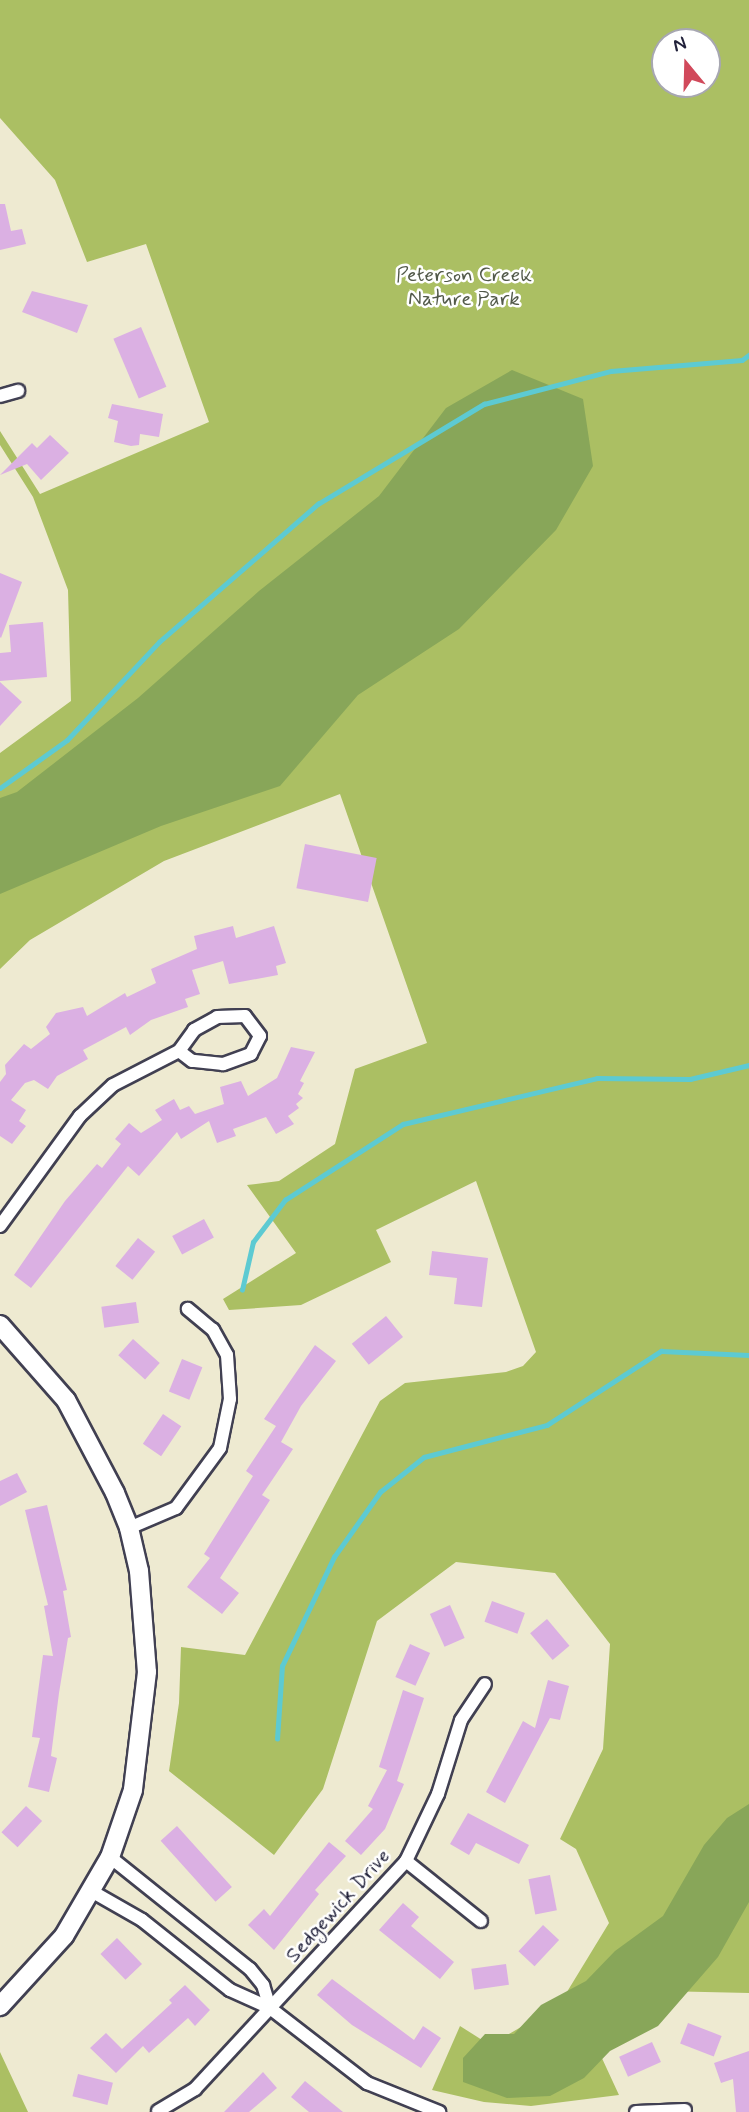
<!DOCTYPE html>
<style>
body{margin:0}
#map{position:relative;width:749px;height:2112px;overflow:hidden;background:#eeead1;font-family:Mynerve,sans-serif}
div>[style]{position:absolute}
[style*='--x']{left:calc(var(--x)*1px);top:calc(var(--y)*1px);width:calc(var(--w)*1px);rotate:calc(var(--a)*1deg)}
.green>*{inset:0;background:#abbf63}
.forest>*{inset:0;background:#88a659}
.stream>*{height:4.5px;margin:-2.25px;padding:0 2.25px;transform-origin:2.25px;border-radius:2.25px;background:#5dcad2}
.building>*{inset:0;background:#dbb0e3;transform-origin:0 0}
.roads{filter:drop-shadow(2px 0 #414052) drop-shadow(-2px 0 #414052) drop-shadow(0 2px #414052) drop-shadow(0 -2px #414052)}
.street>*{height:12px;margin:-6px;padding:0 6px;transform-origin:6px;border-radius:6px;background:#fff}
.secondary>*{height:18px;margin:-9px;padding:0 9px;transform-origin:9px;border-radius:9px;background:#fff}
span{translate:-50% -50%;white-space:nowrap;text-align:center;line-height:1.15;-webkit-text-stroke:5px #fff;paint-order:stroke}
.park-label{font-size:21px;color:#525949}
.street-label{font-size:21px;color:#22223b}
.north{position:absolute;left:651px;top:28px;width:70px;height:70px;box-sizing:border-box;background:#fff;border:2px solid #a7a7b1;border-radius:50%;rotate:341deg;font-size:19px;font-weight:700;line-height:28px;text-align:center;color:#22223b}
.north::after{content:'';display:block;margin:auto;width:24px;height:32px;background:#d1495b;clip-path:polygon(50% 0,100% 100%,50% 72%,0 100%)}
</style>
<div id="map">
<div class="green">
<div style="clip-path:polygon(evenodd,0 0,749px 0,749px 1993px,661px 1991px,588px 2028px,619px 2095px,531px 2106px,484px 2102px,432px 2090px,460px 2026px,490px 2045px,559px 2005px,609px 1923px,576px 1849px,560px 1839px,603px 1749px,610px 1644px,555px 1573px,456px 1562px,377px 1621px,323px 1789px,274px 1855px,169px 1771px,179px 1703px,181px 1647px,245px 1655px,380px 1401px,405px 1383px,506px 1372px,523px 1366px,536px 1352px,476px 1181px,376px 1230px,391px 1262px,301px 1305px,229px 1310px,223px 1299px,296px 1253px,247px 1185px,279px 1181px,335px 1144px,355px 1069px,427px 1043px,340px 794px,164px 861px,30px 940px,0 969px,0 753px,71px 701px,68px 590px,33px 497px,0 445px,0 431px,40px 494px,209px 422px,146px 244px,87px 262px,55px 180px,0 118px,0 0,665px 42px,707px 42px,707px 84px,665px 84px,665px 42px)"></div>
<div style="clip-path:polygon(0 2052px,28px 2112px,0 2112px)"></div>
</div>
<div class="forest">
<div style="clip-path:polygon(512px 370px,583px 399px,593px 466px,556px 530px,459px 629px,358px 695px,280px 786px,161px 826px,0 894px,0 798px,17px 792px,138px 698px,259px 591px,379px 496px,446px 408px)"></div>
<div style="clip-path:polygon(749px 1804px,749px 1902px,718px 1957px,658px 2026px,610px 2051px,584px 2078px,550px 2096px,507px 2098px,463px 2082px,463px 2058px,485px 2034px,514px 2034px,541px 2005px,586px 1981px,615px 1951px,663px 1916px,704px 1845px,727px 1818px)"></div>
</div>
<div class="stream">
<div style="--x:0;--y:788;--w:82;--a:-35.6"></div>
<div style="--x:67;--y:740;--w:134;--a:-46.8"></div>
<div style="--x:159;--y:642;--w:211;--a:-41"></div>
<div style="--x:318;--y:504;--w:194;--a:-31.1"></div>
<div style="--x:484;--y:404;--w:131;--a:-14.6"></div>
<div style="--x:611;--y:371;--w:131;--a:-4.8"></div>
<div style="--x:742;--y:360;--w:9;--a:-36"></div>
<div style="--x:242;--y:1290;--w:49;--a:-77.1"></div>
<div style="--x:253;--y:1242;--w:53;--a:-52.7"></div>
<div style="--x:285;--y:1200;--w:140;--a:-32.8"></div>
<div style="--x:403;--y:1124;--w:199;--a:-13.3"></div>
<div style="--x:597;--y:1078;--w:93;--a:0.6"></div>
<div style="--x:690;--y:1079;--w:61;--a:-13.3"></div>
<div style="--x:277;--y:1739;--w:73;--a:-86.1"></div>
<div style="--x:282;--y:1666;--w:121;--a:-64.5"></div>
<div style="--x:334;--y:1557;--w:80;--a:-54.7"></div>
<div style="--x:380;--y:1492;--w:56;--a:-38.5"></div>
<div style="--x:424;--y:1457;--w:127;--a:-14.6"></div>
<div style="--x:547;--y:1425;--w:136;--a:-33"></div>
<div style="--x:661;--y:1351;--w:88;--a:2.6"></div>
</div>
<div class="building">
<div style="clip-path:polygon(0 204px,5px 204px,11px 231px,22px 229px,26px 244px,0 250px)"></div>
<div style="clip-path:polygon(32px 291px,88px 305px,77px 333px,22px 312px)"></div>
<div style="left:141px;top:327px;width:65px;height:30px;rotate:67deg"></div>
<div style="clip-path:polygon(112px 404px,163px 414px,159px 437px,140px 434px,139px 445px,131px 446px,114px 442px,118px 421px,108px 418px)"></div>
<div style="clip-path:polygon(50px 435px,69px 453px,41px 480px,27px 464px,0 475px,32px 443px,37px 448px)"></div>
<div style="clip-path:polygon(0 573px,22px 582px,1px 638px,0 637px)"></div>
<div style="clip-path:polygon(43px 622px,47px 677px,0 681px,0 653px,11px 652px,9px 625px)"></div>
<div style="clip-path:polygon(0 682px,22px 702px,0 726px)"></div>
<div style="left:305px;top:844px;width:73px;height:45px;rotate:11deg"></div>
<div style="clip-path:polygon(233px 926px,236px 938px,274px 926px,286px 963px,276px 966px,278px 975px,229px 984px,223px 961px,192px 970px,200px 994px,185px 999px,188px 1007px,151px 1020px,130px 1035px,126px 1027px,83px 1050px,88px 1059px,57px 1076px,48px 1089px,34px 1080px,25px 1083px,11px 1100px,26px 1110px,19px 1121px,26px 1126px,12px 1144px,0 1136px,0 1082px,6px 1074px,5px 1065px,24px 1044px,31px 1049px,50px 1034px,46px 1027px,56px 1013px,83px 1007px,87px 1016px,125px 993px,127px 997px,156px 983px,151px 969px,197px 949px,194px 936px)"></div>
<div style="clip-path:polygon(291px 1047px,315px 1052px,300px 1081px,304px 1083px,298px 1094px,303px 1098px,296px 1104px,299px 1108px,288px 1116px,294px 1124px,276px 1134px,266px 1117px,233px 1129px,236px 1136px,217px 1143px,209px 1121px,181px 1139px,177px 1132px,139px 1176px,128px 1166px,31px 1288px,14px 1275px,65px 1201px,97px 1164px,102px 1168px,121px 1144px,115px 1139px,129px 1123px,141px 1133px,162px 1120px,155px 1110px,174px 1099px,180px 1110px,189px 1106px,195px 1114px,224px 1104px,220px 1087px,241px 1081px,248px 1096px,277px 1078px)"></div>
<div style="left:204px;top:1219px;width:21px;height:36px;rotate:62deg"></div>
<div style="left:138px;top:1238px;width:22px;height:36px;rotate:39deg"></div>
<div style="clip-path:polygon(432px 1251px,488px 1258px,482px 1307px,454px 1304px,457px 1278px,429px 1275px)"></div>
<div style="left:136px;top:1302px;width:21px;height:35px;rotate:82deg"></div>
<div style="left:386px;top:1316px;width:27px;height:44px;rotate:51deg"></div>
<div style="left:133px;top:1339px;width:36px;height:22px;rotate:42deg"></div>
<div style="clip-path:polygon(315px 1345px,336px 1361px,301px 1406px,281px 1442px,293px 1449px,262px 1495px,270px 1500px,220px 1578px,239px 1593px,222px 1614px,187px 1587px,210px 1558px,204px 1554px,253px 1476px,246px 1471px,276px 1426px,264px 1419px)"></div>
<div style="left:182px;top:1359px;width:22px;height:35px;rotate:22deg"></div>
<div style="left:163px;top:1414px;width:22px;height:36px;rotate:34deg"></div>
<div style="clip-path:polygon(17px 1473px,27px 1492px,0 1506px,0 1481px)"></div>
<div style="clip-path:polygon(47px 1505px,67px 1590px,63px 1591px,71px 1637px,68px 1638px,59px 1693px,51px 1756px,57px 1758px,49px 1792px,28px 1787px,40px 1738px,32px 1737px,43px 1655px,53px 1656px,44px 1606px,48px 1605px,25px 1510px)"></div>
<div style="left:492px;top:1601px;width:35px;height:22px;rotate:20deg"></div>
<div style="left:450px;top:1605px;width:36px;height:22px;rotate:66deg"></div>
<div style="left:547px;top:1619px;width:35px;height:22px;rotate:50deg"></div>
<div style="left:410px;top:1644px;width:22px;height:36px;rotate:24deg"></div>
<div style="clip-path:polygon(548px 1680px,569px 1686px,560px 1720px,550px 1718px,505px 1803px,486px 1792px,523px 1721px,535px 1728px)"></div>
<div style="clip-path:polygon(403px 1690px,424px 1698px,397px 1781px,404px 1784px,385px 1829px,361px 1855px,345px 1841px,373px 1809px,368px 1806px,387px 1770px,379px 1767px)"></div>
<div style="left:26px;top:1806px;width:22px;height:36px;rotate:43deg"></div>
<div style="clip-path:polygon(468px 1813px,529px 1845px,519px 1864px,476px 1843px,469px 1855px,450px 1844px)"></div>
<div style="left:177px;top:1826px;width:82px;height:22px;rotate:48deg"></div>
<div style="clip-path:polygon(329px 1842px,346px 1856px,315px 1890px,319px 1894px,274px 1950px,248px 1925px,264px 1909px,270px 1916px)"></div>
<div style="left:550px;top:1875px;width:36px;height:22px;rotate:79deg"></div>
<div style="clip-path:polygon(403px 1903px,419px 1917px,411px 1926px,454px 1962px,440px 1979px,379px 1930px)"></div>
<div style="left:543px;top:1925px;width:22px;height:36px;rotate:43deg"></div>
<div style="left:117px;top:1938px;width:36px;height:23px;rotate:46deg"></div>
<div style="left:506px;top:1964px;width:21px;height:35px;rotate:82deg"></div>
<div style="clip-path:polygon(332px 1979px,414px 2040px,423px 2026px,441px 2038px,421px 2068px,352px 2025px,317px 1995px)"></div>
<div style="clip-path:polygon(185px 1985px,210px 2010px,195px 2026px,188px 2018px,149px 2053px,143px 2046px,116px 2073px,90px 2048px,106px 2033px,122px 2049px,172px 2003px,169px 2000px)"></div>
<div style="left:688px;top:2023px;width:36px;height:22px;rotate:21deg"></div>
<div style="left:652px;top:2042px;width:22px;height:36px;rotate:66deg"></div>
<div style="clip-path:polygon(749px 2051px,749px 2112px,736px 2112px,733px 2079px,721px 2083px,714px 2063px)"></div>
<div style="clip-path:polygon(263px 2072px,277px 2088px,249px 2112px,224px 2112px)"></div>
<div style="left:78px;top:2074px;width:36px;height:23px;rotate:14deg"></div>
<div style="clip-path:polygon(305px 2081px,343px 2112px,309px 2112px,291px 2097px)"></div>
</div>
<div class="roads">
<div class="street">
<div style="--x:0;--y:396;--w:19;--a:-16"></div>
<div style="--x:0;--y:1226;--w:136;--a:-54"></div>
<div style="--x:80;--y:1116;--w:45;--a:-43.2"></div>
<div style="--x:113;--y:1085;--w:74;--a:-27.3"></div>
<div style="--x:179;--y:1051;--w:26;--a:-54"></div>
<div style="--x:194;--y:1030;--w:26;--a:-29"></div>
<div style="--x:217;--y:1017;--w:28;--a:-2"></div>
<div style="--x:245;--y:1016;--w:25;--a:53"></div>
<div style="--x:260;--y:1036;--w:20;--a:117"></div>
<div style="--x:251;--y:1054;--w:30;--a:160"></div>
<div style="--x:223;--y:1064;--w:31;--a:-174"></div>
<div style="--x:192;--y:1061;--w:16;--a:-142"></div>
<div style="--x:129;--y:1528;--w:51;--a:-23.1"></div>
<div style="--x:176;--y:1508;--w:74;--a:-53.7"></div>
<div style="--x:220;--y:1448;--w:50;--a:-78.5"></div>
<div style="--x:230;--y:1399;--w:44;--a:-93.9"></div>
<div style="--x:227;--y:1355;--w:29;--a:-119"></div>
<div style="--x:213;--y:1330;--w:33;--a:-140"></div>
<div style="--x:110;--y:1857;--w:179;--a:38.7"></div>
<div style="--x:250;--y:1969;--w:21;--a:51"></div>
<div style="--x:263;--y:1985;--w:24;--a:73"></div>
<div style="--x:406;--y:1861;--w:96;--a:38.7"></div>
<div style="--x:93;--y:1892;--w:56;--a:29.7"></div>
<div style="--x:142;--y:1920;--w:112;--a:38.5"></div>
<div style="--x:230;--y:1990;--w:44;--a:24.2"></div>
<div style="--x:270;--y:2008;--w:123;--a:37.7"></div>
<div style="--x:367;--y:2083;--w:78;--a:21.9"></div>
<div style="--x:158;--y:2111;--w:43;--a:-30.7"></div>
<div style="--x:195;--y:2089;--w:311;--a:-47.2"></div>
<div style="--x:406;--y:1861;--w:74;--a:-64.5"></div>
<div style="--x:438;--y:1794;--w:77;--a:-72.7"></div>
<div style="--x:461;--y:1720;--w:43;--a:-56.3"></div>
<div style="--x:636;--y:2112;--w:49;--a:-2.3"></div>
</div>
<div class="secondary">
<div style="--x:0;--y:1325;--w:100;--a:48.7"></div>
<div style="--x:66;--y:1400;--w:105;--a:62.2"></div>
<div style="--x:115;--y:1493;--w:38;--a:68"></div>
<div style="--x:129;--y:1528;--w:44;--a:76.9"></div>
<div style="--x:139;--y:1571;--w:101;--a:85.5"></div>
<div style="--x:147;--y:1672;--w:119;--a:96.8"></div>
<div style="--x:133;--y:1790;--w:71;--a:108.9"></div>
<div style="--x:110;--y:1857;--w:91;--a:120.2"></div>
<div style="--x:64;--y:1936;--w:95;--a:132.4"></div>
</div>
</div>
<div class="park-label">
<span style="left:464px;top:287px">Peterson Creek<br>Nature Park</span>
</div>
<div class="street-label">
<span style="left:338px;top:1906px;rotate:-48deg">Sedgewick Drive</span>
</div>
<div class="north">N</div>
</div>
